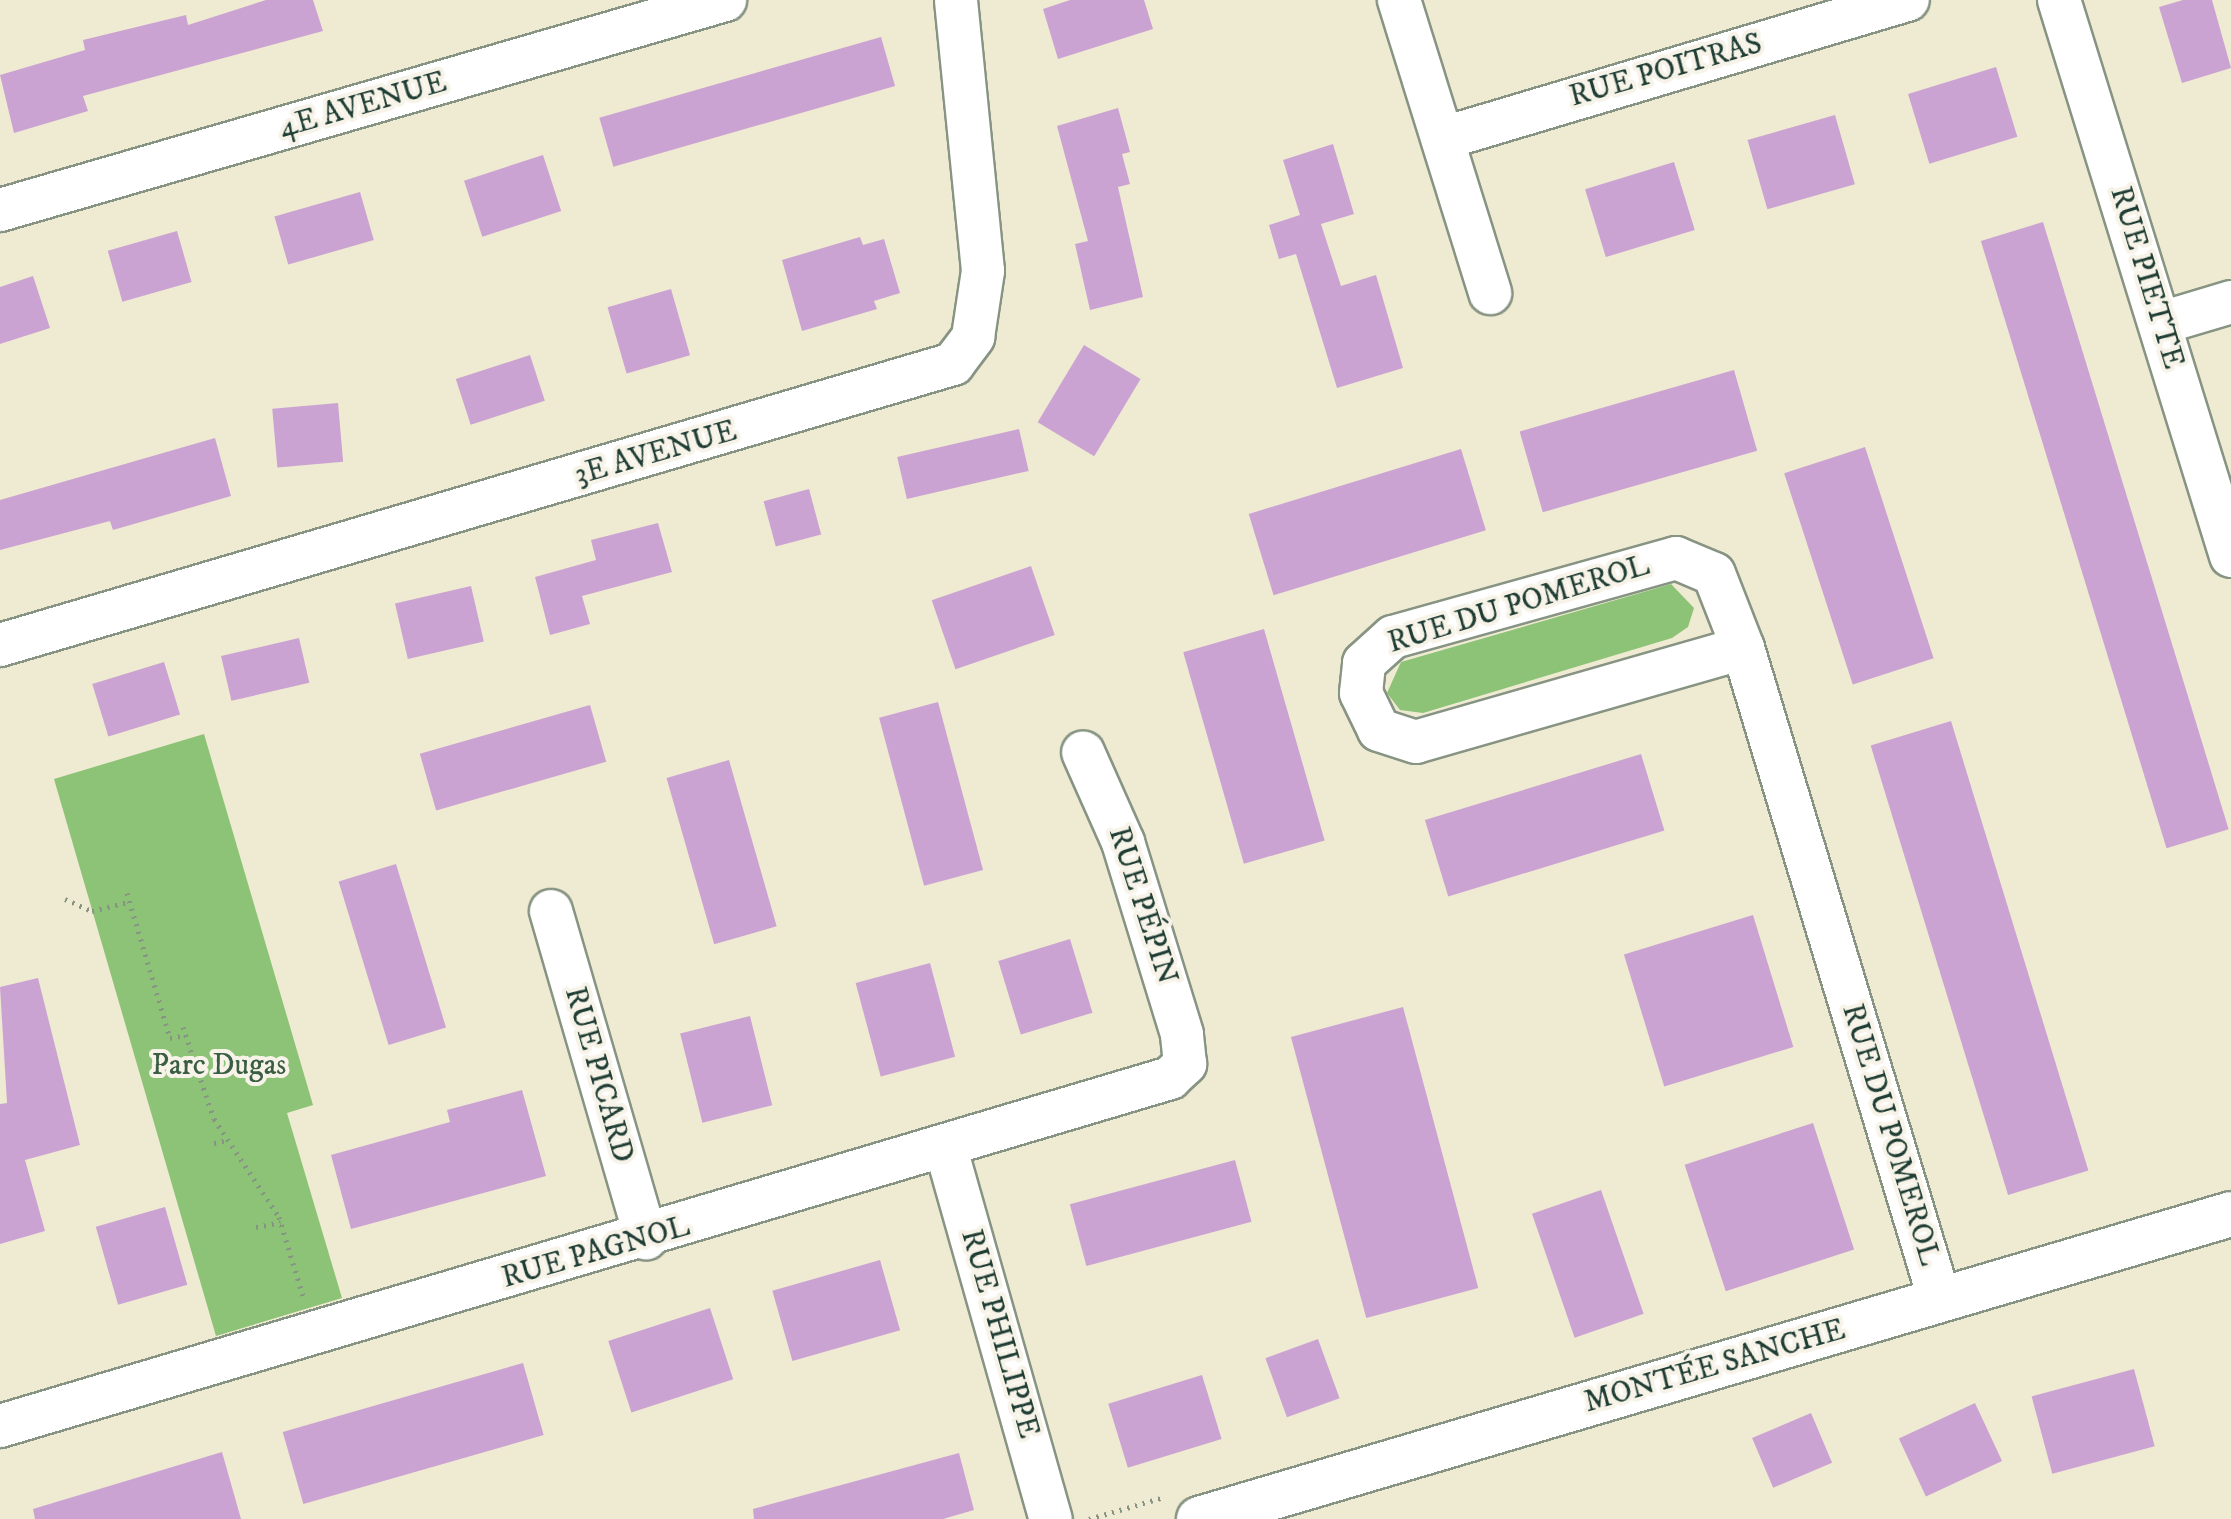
<!DOCTYPE html>
<meta charset="utf-8">
<style>
body{margin:0}
#map{position:relative;width:2231px;height:1519px;overflow:hidden;background:#efead2;font-family:"IM FELL DW Pica",serif}
div>[style]{position:absolute}
[style*='--x']{left:calc(var(--x)*1px);top:calc(var(--y)*1px);width:calc(var(--w)*1px);rotate:calc(var(--a)*1deg)}
.green>*{inset:0;background:#8cc376}
.building>*{inset:0;background:#cba3d2;transform-origin:0 0}
.path>*{height:5px;margin-top:-2.5px;transform-origin:0;background:repeating-linear-gradient(90deg,#879483 0 2px,transparent 0 8px)}
.roads{filter:drop-shadow(2px 0 #879483) drop-shadow(-2px 0 #879483) drop-shadow(0 2px #879483) drop-shadow(0 -2px #879483)}
.minor>*{height:42px;margin:-21px;padding:0 21px;transform-origin:21px;border-radius:21px;background:#fff}
.tertiary>*{height:44px;margin:-22px;padding:0 22px;transform-origin:22px;border-radius:22px;background:#fff}
span{translate:-50% -50%;white-space:nowrap;text-align:center;line-height:1.15;-webkit-text-stroke:8px #f7f3e8;paint-order:stroke}
.street-label{font-size:30px;color:#1f3d34}
.park-label{font-size:30px;color:#3a5e44}
</style>
<div id="map">
<div class="green">
<div style="clip-path:polygon(1671px 584px,1694px 608px,1688px 627px,1672px 638px,1423px 713px,1400px 710px,1387px 693px,1401px 662px)"></div>
<div style="clip-path:polygon(204px 734px,313px 1105px,287px 1113px,342px 1298px,216px 1336px,54px 779px)"></div>
</div>
<div class="building">
<div style="clip-path:polygon(266px 0,313px 0,323px 31px,83px 96px,88px 111px,14px 133px,0 75px,85px 50px,83px 40px,186px 15px,188px 25px)"></div>
<div style="clip-path:polygon(1070px 0,1144px 0,1153px 29px,1058px 59px,1043px 9px)"></div>
<div style="clip-path:polygon(2183px 0,2212px 0,2231px 68px,2182px 83px,2159px 7px)"></div>
<div style="left:881px;top:37px;width:51px;height:293px;rotate:74deg"></div>
<div style="left:1996px;top:67px;width:73px;height:92px;rotate:73deg"></div>
<div style="clip-path:polygon(1118px 108px,1130px 152px,1122px 154px,1130px 184px,1118px 187px,1143px 297px,1090px 310px,1075px 244px,1088px 241px,1057px 126px)"></div>
<div style="left:1835px;top:115px;width:72px;height:91px;rotate:74deg"></div>
<div style="clip-path:polygon(1333px 144px,1354px 214px,1321px 224px,1341px 286px,1376px 275px,1403px 368px,1337px 388px,1296px 254px,1279px 259px,1269px 225px,1300px 215px,1283px 160px)"></div>
<div style="left:543px;top:155px;width:59px;height:83px;rotate:72deg"></div>
<div style="left:1674px;top:162px;width:71px;height:93px;rotate:73deg"></div>
<div style="left:360px;top:192px;width:50px;height:89px;rotate:74deg"></div>
<div style="left:2043px;top:222px;width:635px;height:65px;rotate:73deg"></div>
<div style="left:177px;top:231px;width:53px;height:72px;rotate:74deg"></div>
<div style="clip-path:polygon(860px 237px,863px 245px,884px 239px,900px 293px,874px 301px,877px 309px,802px 331px,782px 260px)"></div>
<div style="clip-path:polygon(33px 276px,50px 328px,0 344px,0 287px)"></div>
<div style="left:671px;top:289px;width:69px;height:66px;rotate:74deg"></div>
<div style="left:1084px;top:345px;width:66px;height:90px;rotate:31deg"></div>
<div style="left:530px;top:355px;width:48px;height:78px;rotate:72deg"></div>
<div style="left:1734px;top:370px;width:84px;height:223px;rotate:74deg"></div>
<div style="left:338px;top:403px;width:59px;height:66px;rotate:85deg"></div>
<div style="left:1019px;top:429px;width:43px;height:125px;rotate:77deg"></div>
<div style="clip-path:polygon(215px 438px,231px 496px,113px 530px,110px 521px,0 550px,0 500px)"></div>
<div style="left:1865px;top:447px;width:222px;height:85px;rotate:72deg"></div>
<div style="left:1461px;top:449px;width:85px;height:222px;rotate:73deg"></div>
<div style="left:809px;top:489px;width:47px;height:47px;rotate:75deg"></div>
<div style="clip-path:polygon(658px 523px,672px 572px,582px 596px,590px 624px,550px 635px,535px 577px,596px 560px,591px 540px)"></div>
<div style="left:1031px;top:566px;width:73px;height:105px;rotate:71deg"></div>
<div style="left:471px;top:586px;width:57px;height:78px;rotate:77deg"></div>
<div style="left:1264px;top:629px;width:220px;height:84px;rotate:74deg"></div>
<div style="left:299px;top:638px;width:46px;height:80px;rotate:77deg"></div>
<div style="left:164px;top:662px;width:55px;height:75px;rotate:73deg"></div>
<div style="left:938px;top:702px;width:174px;height:61px;rotate:75deg"></div>
<div style="left:590px;top:705px;width:59px;height:177px;rotate:74deg"></div>
<div style="left:1951px;top:721px;width:470px;height:84px;rotate:73deg"></div>
<div style="left:1641px;top:754px;width:80px;height:226px;rotate:73deg"></div>
<div style="left:729px;top:760px;width:173px;height:65px;rotate:74deg"></div>
<div style="left:396px;top:864px;width:171px;height:60px;rotate:73deg"></div>
<div style="left:1753px;top:915px;width:138px;height:135px;rotate:73deg"></div>
<div style="left:1070px;top:939px;width:77px;height:75px;rotate:73deg"></div>
<div style="left:930px;top:963px;width:97px;height:77px;rotate:75deg"></div>
<div style="clip-path:polygon(38px 978px,80px 1145px,25px 1160px,45px 1231px,0 1244px,0 1104px,7px 1103px,0 987px)"></div>
<div style="left:1403px;top:1007px;width:291px;height:116px;rotate:75deg"></div>
<div style="left:750px;top:1016px;width:92px;height:72px;rotate:76deg"></div>
<div style="clip-path:polygon(522px 1090px,546px 1176px,351px 1229px,331px 1155px,450px 1122px,447px 1110px)"></div>
<div style="left:1813px;top:1123px;width:133px;height:135px;rotate:72deg"></div>
<div style="left:1235px;top:1160px;width:64px;height:171px;rotate:75deg"></div>
<div style="left:1601px;top:1190px;width:131px;height:73px;rotate:71deg"></div>
<div style="left:165px;top:1207px;width:81px;height:72px;rotate:74deg"></div>
<div style="left:880px;top:1260px;width:73px;height:112px;rotate:74deg"></div>
<div style="left:710px;top:1308px;width:75px;height:107px;rotate:72deg"></div>
<div style="left:1318px;top:1339px;width:63px;height:56px;rotate:70deg"></div>
<div style="left:523px;top:1363px;width:75px;height:250px;rotate:74deg"></div>
<div style="left:2134px;top:1369px;width:80px;height:106px;rotate:75deg"></div>
<div style="left:1202px;top:1375px;width:67px;height:98px;rotate:73deg"></div>
<div style="left:1975px;top:1403px;width:64px;height:84px;rotate:65deg"></div>
<div style="left:1811px;top:1413px;width:54px;height:64px;rotate:67deg"></div>
<div style="clip-path:polygon(222px 1452px,241px 1519px,35px 1519px,33px 1509px)"></div>
<div style="clip-path:polygon(959px 1453px,974px 1510px,943px 1519px,754px 1519px,753px 1509px)"></div>
</div>
<div class="path">
<div style="--x:127;--y:893;--w:151;--a:73.5"></div>
<div style="--x:170;--y:1038;--w:15;--a:-11"></div>
<div style="--x:65;--y:899;--w:30;--a:24"></div>
<div style="--x:92;--y:911;--w:38;--a:-14"></div>
<div style="--x:183;--y:1027;--w:97;--a:71.4"></div>
<div style="--x:214;--y:1119;--w:118;--a:56.4"></div>
<div style="--x:279;--y:1217;--w:83;--a:73.1"></div>
<div style="--x:198;--y:1073;--w:11;--a:-15"></div>
<div style="--x:214;--y:1143;--w:13;--a:-13"></div>
<div style="--x:256;--y:1227;--w:25;--a:-11"></div>
<div style="--x:1089;--y:1519;--w:78;--a:-16.3"></div>
</div>
<div class="roads">
<div class="minor">
<div style="--x:1399;--y:0;--w:307;--a:72.7"></div>
<div style="--x:2059;--y:0;--w:582;--a:72.81"></div>
<div style="--x:1444;--y:138;--w:484;--a:-16.6"></div>
<div style="--x:0;--y:210;--w:755;--a:-16.15"></div>
<div style="--x:2161;--y:323;--w:73;--a:-16.7"></div>
<div style="--x:0;--y:645;--w:994;--a:-16.43"></div>
<div style="--x:953;--y:364;--w:34;--a:-53"></div>
<div style="--x:973;--y:337;--w:67;--a:-81.4"></div>
<div style="--x:983;--y:271;--w:272;--a:-95.7"></div>
<div style="--x:1743;--y:648;--w:340;--a:164"></div>
<div style="--x:1416;--y:742;--w:39;--a:-162"></div>
<div style="--x:1379;--y:730;--w:41;--a:-115.9"></div>
<div style="--x:1361;--y:693;--w:30;--a:-84"></div>
<div style="--x:1364;--y:663;--w:39;--a:-42"></div>
<div style="--x:1393;--y:637;--w:294;--a:-15.6"></div>
<div style="--x:1676;--y:558;--w:41;--a:22.8"></div>
<div style="--x:1714;--y:574;--w:79;--a:68.6"></div>
<div style="--x:1743;--y:648;--w:682;--a:73.21"></div>
<div style="--x:551;--y:911;--w:341;--a:73.8"></div>
<div style="--x:946;--y:1149;--w:385;--a:74.2"></div>
<div style="--x:0;--y:1426;--w:1221;--a:-16.56"></div>
<div style="--x:1170;--y:1078;--w:21;--a:-43"></div>
<div style="--x:1185;--y:1064;--w:30;--a:-96"></div>
<div style="--x:1182;--y:1034;--w:201;--a:-107.1"></div>
<div style="--x:1123;--y:842;--w:98;--a:-114"></div>
</div>
<div class="tertiary">
<div style="--x:1199;--y:1519;--w:1076;--a:-16.46"></div>
</div>
</div>
<div class="street-label">
<span style="left:1666px;top:71px;rotate:-16deg">RUE POITRAS</span>
<span style="left:363px;top:106px;rotate:-16deg">4E AVENUE</span>
<span style="left:2146px;top:278px;rotate:73deg">RUE PIETTE</span>
<span style="left:656px;top:454px;rotate:-16deg">3E AVENUE</span>
<span style="left:1519px;top:605px;rotate:-17deg">RUE DU POMEROL</span>
<span style="left:1142px;top:906px;rotate:72deg">RUE PÉPIN</span>
<span style="left:598px;top:1075px;rotate:74deg">RUE PICARD</span>
<span style="left:1890px;top:1135px;rotate:73deg">RUE DU POMEROL</span>
<span style="left:596px;top:1253px;rotate:-16deg">RUE PAGNOL</span>
<span style="left:999px;top:1334px;rotate:74deg">RUE PHILIPPE</span>
<span style="left:1715px;top:1367px;rotate:-16deg">MONTÉE SANCHE</span>
</div>
<div class="park-label">
<span style="left:219px;top:1066px">Parc Dugas</span>
</div>
</div>
